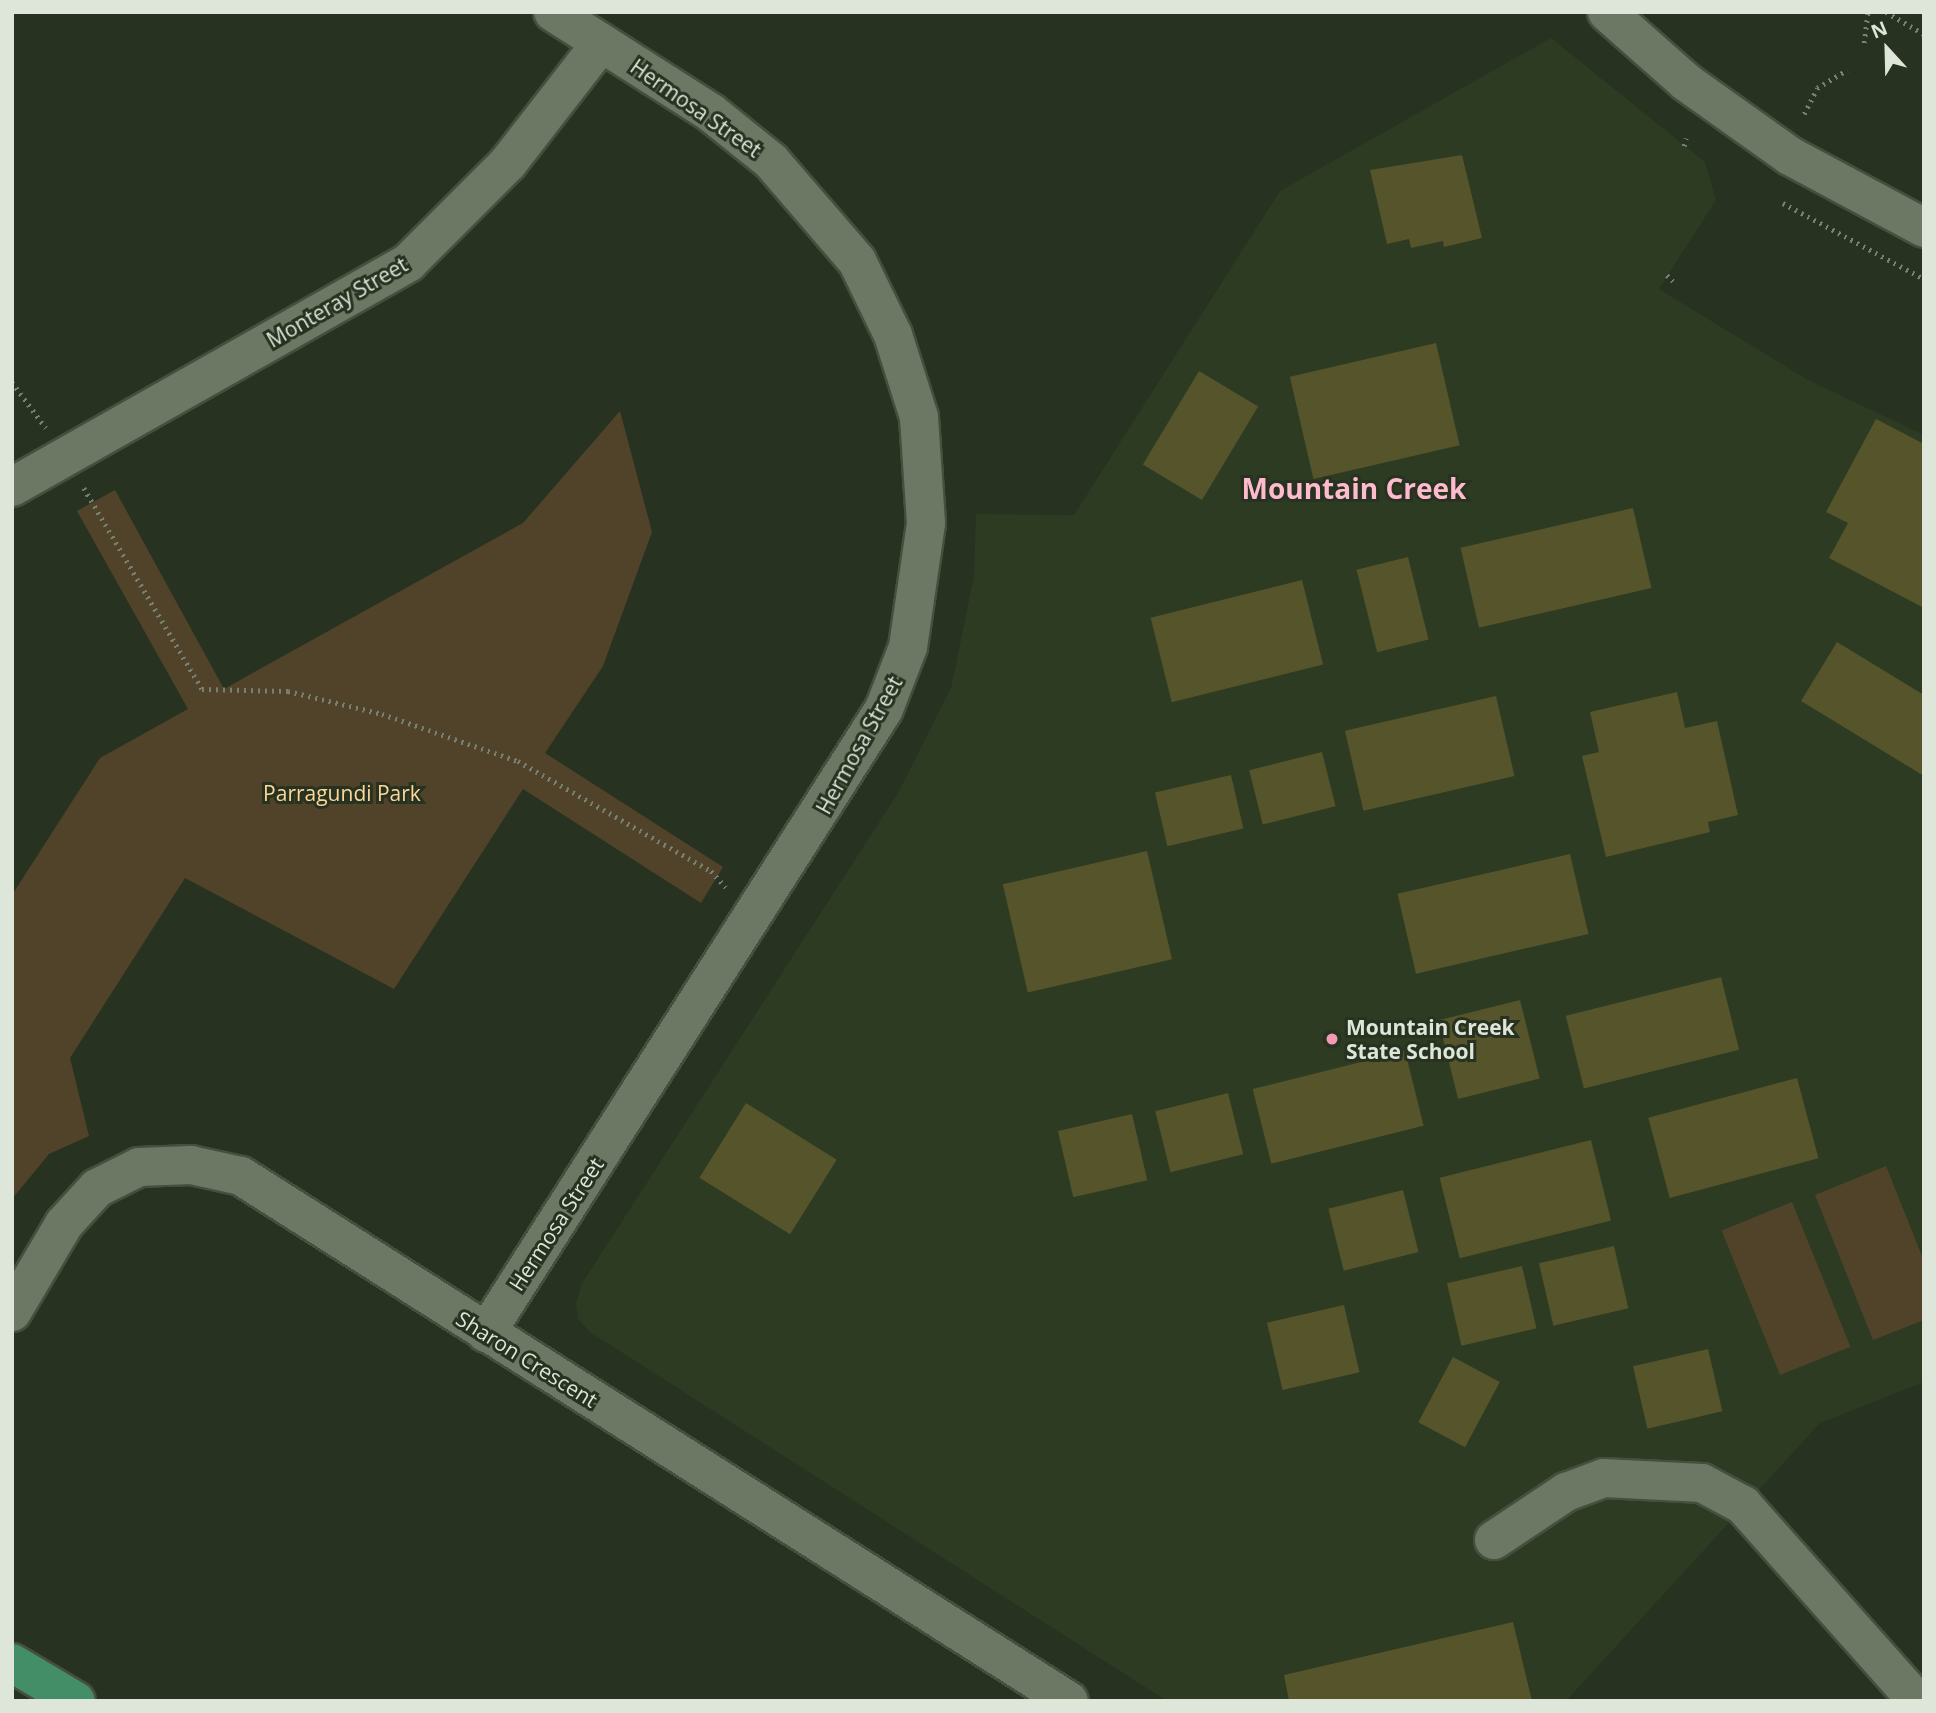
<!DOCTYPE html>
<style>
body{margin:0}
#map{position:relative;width:1936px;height:1713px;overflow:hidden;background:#273220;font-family:"Open Sans",sans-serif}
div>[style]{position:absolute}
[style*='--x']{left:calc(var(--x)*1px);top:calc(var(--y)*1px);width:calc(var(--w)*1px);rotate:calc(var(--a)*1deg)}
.built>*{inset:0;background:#2d3b23}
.green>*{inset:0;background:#51432a;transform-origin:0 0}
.building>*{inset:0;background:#56542a;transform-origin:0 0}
.path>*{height:4.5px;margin-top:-2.25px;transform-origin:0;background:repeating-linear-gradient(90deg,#778071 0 2px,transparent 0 7px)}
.roads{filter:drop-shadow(2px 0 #464f3f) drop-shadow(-2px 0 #464f3f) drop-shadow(0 2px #464f3f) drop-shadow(0 -2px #464f3f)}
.minor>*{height:38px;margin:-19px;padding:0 19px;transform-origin:19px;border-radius:19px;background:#6c7863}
.major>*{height:38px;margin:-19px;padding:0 19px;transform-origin:19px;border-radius:19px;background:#448e67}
.dots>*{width:19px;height:19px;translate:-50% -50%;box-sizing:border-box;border:4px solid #273220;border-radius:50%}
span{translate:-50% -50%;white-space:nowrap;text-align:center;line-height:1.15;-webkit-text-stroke:6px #273220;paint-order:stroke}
.street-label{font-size:21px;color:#dee5d9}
.park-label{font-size:21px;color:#fdd797}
.poi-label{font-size:21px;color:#dee5d9;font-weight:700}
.left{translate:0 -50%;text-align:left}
.district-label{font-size:28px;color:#febbcd;font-weight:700}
.frame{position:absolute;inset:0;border:14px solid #dee5d9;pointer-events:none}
.north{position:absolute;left:1852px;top:14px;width:70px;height:70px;-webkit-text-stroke:5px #273220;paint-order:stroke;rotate:338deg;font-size:19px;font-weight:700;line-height:28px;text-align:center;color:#dee5d9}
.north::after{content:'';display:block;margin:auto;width:24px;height:32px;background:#dee5d9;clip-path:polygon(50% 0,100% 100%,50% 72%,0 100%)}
</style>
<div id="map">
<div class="built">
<div style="clip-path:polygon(1551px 38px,1705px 162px,1716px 200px,1659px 289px,1808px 380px,1924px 435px,1924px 1382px,1820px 1423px,1566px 1701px,1167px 1701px,590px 1332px,578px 1319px,576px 1304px,581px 1285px,898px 793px,951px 688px,974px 576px,976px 514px,1074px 515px,1280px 191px)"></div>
</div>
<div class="green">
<div style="clip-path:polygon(620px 411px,652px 532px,603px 666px,545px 753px,723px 867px,701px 903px,523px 789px,394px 989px,185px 878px,70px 1058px,89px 1136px,49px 1154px,12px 1199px,12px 895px,100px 758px,188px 709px,77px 511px,115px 490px,224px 689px,523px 523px)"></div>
<div style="clip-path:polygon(1886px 1166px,1924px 1261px,1924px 1320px,1873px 1340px,1815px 1195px)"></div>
<div style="left:1792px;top:1202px;width:156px;height:76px;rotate:68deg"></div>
</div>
<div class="building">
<div style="clip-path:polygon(1462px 155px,1482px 238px,1444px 247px,1443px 241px,1411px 248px,1409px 239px,1387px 244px,1370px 170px)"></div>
<div style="left:1436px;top:343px;width:105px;height:150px;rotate:77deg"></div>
<div style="left:1199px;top:371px;width:69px;height:109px;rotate:31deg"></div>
<div style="clip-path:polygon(1876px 419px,1924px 444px,1924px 608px,1829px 558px,1848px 523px,1826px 512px)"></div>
<div style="left:1633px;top:508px;width:82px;height:177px;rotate:77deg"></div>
<div style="left:1408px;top:557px;width:85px;height:53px;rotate:76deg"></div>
<div style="left:1302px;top:580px;width:87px;height:156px;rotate:76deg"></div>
<div style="clip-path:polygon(1837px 642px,1924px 695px,1924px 776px,1801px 701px)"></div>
<div style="clip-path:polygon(1677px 692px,1685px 728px,1717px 721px,1738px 815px,1708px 822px,1710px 832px,1606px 857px,1582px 756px,1599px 752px,1590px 712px)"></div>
<div style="left:1496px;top:696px;width:82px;height:155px;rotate:77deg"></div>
<div style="left:1322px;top:752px;width:56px;height:75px;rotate:76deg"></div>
<div style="left:1231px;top:775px;width:55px;height:78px;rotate:77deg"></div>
<div style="left:1147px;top:851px;width:111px;height:148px;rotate:77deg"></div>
<div style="left:1570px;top:854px;width:82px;height:177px;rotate:77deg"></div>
<div style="left:1721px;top:977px;width:75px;height:160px;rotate:76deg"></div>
<div style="left:1520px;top:1000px;width:81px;height:84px;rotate:76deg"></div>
<div style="left:1405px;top:1051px;width:77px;height:157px;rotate:76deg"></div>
<div style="left:1797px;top:1078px;width:83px;height:154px;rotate:75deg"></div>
<div style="left:1228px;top:1093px;width:63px;height:75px;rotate:76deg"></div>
<div style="left:746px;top:1103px;width:107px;height:88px;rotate:32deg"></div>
<div style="left:1132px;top:1114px;width:68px;height:76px;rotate:77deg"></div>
<div style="left:1591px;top:1140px;width:83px;height:156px;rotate:76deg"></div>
<div style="left:1403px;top:1190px;width:64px;height:77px;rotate:76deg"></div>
<div style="left:1614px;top:1246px;width:64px;height:77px;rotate:77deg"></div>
<div style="left:1522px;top:1266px;width:64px;height:77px;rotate:77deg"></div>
<div style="left:1344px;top:1305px;width:69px;height:79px;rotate:77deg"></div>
<div style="left:1708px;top:1349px;width:64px;height:77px;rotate:77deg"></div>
<div style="left:1453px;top:1357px;width:53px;height:74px;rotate:28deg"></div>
<div style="clip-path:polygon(1513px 1622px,1532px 1701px,1289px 1701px,1284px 1675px)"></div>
</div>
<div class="path">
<div style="--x:1886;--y:12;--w:44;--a:30.1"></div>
<div style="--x:1864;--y:43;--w:31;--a:-83"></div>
<div style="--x:1804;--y:114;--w:29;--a:-63"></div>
<div style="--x:1817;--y:88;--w:35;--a:-31"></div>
<div style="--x:1684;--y:146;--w:8;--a:-76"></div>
<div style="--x:1783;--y:203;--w:160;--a:28.3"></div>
<div style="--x:1667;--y:275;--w:14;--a:45"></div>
<div style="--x:12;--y:382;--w:57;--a:53.5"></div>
<div style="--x:84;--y:488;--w:233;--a:59.6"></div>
<div style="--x:202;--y:689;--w:86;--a:1.3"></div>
<div style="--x:288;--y:691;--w:97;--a:13.7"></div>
<div style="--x:382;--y:714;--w:144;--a:19.1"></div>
<div style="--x:518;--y:761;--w:222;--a:29.7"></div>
<div style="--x:711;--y:871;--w:22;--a:47"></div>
</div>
<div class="roads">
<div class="minor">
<div style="--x:1607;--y:12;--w:106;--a:41.5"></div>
<div style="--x:1686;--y:82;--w:128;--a:35.4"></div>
<div style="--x:1790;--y:156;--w:152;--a:28.2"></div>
<div style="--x:12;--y:487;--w:456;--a:-29.5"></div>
<div style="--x:409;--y:262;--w:140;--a:-45"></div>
<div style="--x:508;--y:163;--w:152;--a:-52.2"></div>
<div style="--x:12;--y:1312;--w:102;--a:-59.4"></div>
<div style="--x:64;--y:1224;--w:49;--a:-47.5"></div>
<div style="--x:97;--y:1188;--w:47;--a:-26.6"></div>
<div style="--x:139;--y:1167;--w:52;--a:-2.2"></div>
<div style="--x:191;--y:1165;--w:51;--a:12.4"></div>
<div style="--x:241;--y:1176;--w:980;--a:32.38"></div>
<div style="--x:486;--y:1333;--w:740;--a:-57.47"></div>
<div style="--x:884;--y:709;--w:66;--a:-68.8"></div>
<div style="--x:908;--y:647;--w:125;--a:-81.7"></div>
<div style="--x:926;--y:523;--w:106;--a:-93.8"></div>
<div style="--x:919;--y:417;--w:86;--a:-107.6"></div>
<div style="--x:893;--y:335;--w:82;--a:-115.9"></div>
<div style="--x:857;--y:261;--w:132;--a:-130.7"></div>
<div style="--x:771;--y:161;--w:78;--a:-141.2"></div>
<div style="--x:710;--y:112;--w:186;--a:-147.5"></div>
<div style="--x:1494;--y:1540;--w:87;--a:-33.7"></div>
<div style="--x:1566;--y:1492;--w:40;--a:-20.2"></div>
<div style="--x:1604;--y:1478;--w:98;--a:2.9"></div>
<div style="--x:1702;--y:1483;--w:47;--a:28.2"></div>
<div style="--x:1743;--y:1505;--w:253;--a:48.4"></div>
</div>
<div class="major">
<div style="--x:12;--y:1663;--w:74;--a:30.7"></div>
</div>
</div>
<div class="dots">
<div style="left:1332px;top:1039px;background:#f19ab3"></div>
</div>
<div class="street-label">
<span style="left:696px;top:108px;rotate:35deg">Hermosa Street</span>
<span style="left:337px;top:302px;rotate:-30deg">Monteray Street</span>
<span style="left:859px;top:745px;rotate:-61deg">Hermosa Street</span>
<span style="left:556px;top:1224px;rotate:-57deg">Hermosa Street</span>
<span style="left:527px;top:1359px;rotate:32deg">Sharon Crescent</span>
</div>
<div class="park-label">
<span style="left:342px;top:793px">Parragundi Park</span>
</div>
<div class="poi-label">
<span class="left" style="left:1346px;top:1039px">Mountain Creek<br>State School</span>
</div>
<div class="district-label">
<span style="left:1354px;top:488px">Mountain Creek</span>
</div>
<div class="frame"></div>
<div class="north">N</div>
</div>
